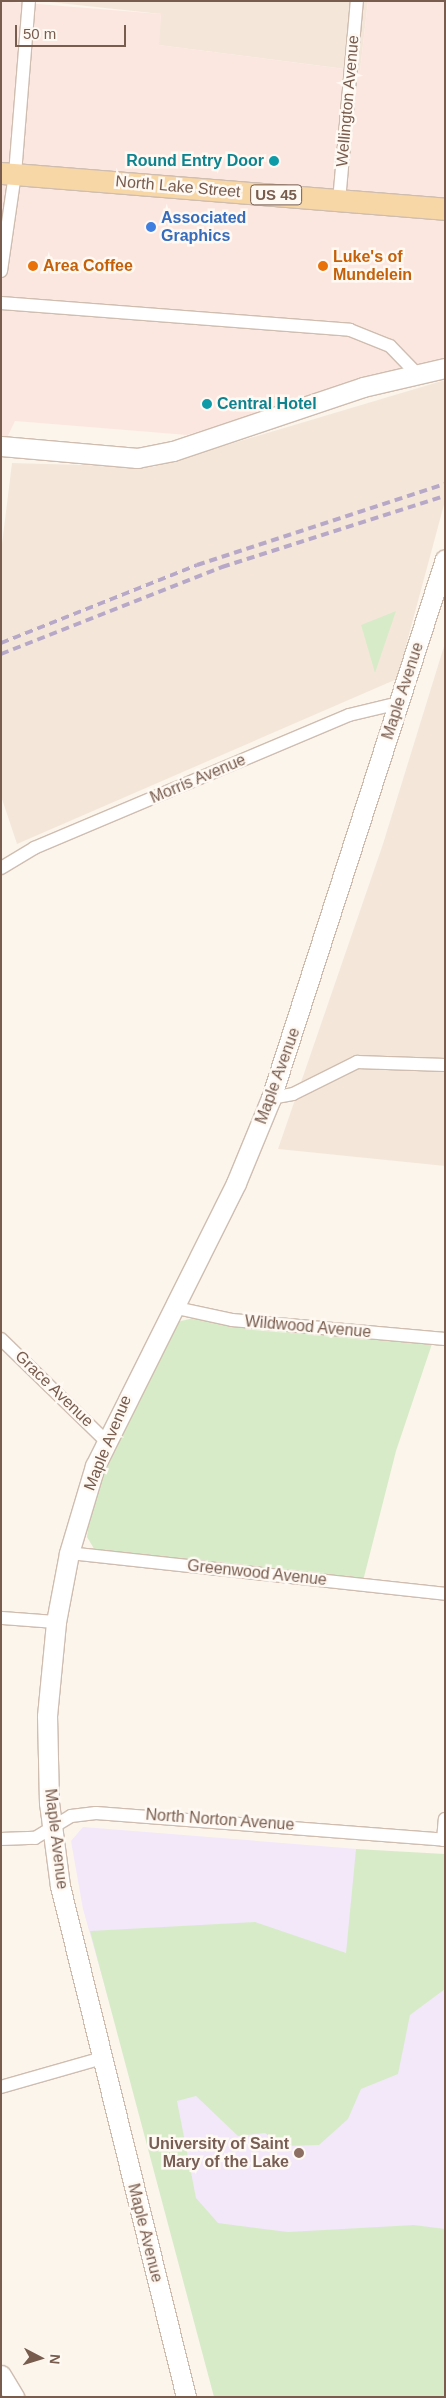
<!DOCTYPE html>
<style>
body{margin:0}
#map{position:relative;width:446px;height:2398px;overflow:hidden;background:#fcf5ec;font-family:Arial,sans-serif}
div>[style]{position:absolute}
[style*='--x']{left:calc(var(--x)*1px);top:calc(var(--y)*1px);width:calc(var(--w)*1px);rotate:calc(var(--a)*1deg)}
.residential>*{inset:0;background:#f4e7da}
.commercial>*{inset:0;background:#fce7e0}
.education>*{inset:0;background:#f2e8f9}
.green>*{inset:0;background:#d8ebc9}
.roads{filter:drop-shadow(1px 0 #cfbdb0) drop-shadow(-1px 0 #cfbdb0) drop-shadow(0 1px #cfbdb0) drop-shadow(0 -1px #cfbdb0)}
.street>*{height:12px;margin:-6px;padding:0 6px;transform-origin:6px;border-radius:6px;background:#fff}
.secondary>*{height:19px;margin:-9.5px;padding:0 9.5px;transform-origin:9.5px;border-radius:9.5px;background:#fff}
.primary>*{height:21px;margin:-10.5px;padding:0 10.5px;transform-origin:10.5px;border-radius:10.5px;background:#f8d7a7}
.rail>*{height:4px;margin-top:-2px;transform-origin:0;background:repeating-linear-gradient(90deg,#b8a8c8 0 8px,transparent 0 13px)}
.dots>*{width:14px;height:14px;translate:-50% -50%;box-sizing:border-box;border:2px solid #fff9f3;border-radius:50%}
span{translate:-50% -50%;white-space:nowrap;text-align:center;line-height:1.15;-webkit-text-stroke:5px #fff9f3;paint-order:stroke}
.shield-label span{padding:1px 4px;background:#fff9f3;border:1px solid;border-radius:4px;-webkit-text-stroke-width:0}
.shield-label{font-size:15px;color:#785c4e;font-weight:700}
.street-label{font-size:16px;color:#785c4e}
.culture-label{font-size:16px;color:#0d838f;font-weight:700}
.right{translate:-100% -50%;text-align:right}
.left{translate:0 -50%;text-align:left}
.shop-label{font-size:16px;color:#366cbe;font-weight:700}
.food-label{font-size:16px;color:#c56008;font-weight:700}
.education-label{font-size:16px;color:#785e54;font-weight:700}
.frame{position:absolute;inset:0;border:2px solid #785c4e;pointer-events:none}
.north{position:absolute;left:15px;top:2333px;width:50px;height:50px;-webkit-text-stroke:4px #fff9f3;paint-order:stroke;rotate:95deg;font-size:14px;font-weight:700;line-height:20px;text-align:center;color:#785c4e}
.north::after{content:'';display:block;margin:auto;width:18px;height:22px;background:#785c4e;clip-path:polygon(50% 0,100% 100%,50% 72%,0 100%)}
.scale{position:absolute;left:15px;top:25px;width:111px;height:22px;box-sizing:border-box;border:2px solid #785c4e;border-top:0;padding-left:6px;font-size:15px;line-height:18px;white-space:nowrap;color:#785c4e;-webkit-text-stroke:4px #fff9f3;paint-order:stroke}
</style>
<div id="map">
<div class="residential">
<div style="clip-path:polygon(40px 1px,368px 1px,360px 71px,158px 45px,161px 14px)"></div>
<div style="clip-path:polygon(445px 380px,445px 501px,397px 679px,17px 844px,1px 796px,1px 552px,12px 463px,153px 467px)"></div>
<div style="clip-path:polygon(445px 643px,445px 1166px,278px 1149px,383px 844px)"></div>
</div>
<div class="commercial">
<div style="clip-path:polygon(1px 1px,161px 14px,159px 45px,360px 71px,368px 1px,445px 1px,445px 358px,187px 435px,15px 421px,1px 450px)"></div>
</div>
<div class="education">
<div style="clip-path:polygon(83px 1827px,445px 1856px,445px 2397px,221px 2397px,83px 1909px,71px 1841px)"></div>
</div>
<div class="green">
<div style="clip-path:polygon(396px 611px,375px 673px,361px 625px)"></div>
<div style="clip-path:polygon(203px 1316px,434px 1338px,396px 1451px,362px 1585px,99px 1557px,87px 1537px,95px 1466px,163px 1325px)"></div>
<div style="clip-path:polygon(356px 1849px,445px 1854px,445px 1989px,410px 2015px,398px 2074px,361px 2089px,348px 2119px,319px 2145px,283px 2146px,265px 2133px,238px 2136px,196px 2096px,177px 2101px,196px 2198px,218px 2223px,288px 2232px,414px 2225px,445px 2229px,445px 2397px,214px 2397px,90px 1931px,255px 1922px,346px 1953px)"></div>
</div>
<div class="roads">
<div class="street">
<div style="--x:339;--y:201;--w:201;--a:-84.9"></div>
<div style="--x:1;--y:271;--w:98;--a:-81.8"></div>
<div style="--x:15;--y:174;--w:174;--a:-85.4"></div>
<div style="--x:1;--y:303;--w:350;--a:4.4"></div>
<div style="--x:350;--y:330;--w:43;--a:21.8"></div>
<div style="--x:390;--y:346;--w:37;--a:46"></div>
<div style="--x:1;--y:868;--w:39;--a:-31"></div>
<div style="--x:34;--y:848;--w:342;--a:-22.9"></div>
<div style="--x:349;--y:715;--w:51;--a:-13.5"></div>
<div style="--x:271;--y:1098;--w:22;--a:-10"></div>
<div style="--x:293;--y:1094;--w:72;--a:-26.6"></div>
<div style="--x:357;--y:1062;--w:88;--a:2"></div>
<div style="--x:172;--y:1307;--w:61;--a:12.2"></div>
<div style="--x:232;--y:1320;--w:214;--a:5.1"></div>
<div style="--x:1;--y:1339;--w:146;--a:44.2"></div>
<div style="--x:69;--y:1553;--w:378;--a:6.2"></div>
<div style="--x:1;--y:1618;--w:55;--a:4.2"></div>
<div style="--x:1;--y:1839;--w:34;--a:-2"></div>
<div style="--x:35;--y:1838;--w:42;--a:-31.4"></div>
<div style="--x:71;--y:1816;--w:25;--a:-7"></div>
<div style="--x:96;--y:1813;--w:350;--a:4.4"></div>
<div style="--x:443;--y:1840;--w:21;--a:-85"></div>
<div style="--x:1;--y:2087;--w:105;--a:-16"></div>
</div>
<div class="secondary">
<div style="--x:1;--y:446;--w:137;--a:5"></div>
<div style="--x:137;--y:458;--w:37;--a:-11"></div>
<div style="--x:173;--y:451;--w:200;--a:-18.6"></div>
<div style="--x:363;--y:387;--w:84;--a:-13"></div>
<div style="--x:1;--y:2375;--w:26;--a:59"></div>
<div style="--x:186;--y:2397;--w:526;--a:-103.85"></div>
<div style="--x:60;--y:1886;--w:84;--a:-97.5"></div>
<div style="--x:49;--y:1803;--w:87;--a:-91.3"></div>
<div style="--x:47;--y:1716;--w:94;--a:-84.5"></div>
<div style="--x:56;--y:1622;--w:70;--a:-79.3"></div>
<div style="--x:69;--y:1553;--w:91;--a:-73.4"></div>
<div style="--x:95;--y:1466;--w:316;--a:-63.5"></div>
<div style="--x:236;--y:1183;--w:92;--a:-67.6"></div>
<div style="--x:271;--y:1098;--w:566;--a:-72.11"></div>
</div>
<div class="primary">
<div style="--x:1;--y:173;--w:445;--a:4.6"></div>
</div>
</div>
<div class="rail">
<div style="--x:1;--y:643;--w:211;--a:-21.7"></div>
<div style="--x:197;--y:565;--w:261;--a:-18.1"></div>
<div style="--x:1;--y:654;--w:238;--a:-21.5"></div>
<div style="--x:222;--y:567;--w:234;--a:-17.7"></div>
</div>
<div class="dots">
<div style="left:274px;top:161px;background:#0f9aa8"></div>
<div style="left:151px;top:227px;background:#3f7fe0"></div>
<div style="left:33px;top:266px;background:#e8710a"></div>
<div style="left:323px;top:266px;background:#e8710a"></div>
<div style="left:207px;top:404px;background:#0f9aa8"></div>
<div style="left:299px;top:2153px;background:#8d6e63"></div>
</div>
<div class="shield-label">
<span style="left:276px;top:195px">US 45</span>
</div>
<div class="street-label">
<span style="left:348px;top:101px;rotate:-85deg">Wellington Avenue</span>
<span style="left:178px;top:187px;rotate:5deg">North Lake Street</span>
<span style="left:403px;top:691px;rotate:-72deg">Maple Avenue</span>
<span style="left:198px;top:779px;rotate:-23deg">Morris Avenue</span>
<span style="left:278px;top:1076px;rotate:-70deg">Maple Avenue</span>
<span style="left:308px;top:1327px;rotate:5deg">Wildwood Avenue</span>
<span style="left:54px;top:1389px;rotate:44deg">Grace Avenue</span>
<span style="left:108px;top:1443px;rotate:-68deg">Maple Avenue</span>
<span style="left:257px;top:1573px;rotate:6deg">Greenwood Avenue</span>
<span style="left:220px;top:1820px;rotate:4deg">North Norton Avenue</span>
<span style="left:56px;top:1839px;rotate:83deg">Maple Avenue</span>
<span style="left:145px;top:2233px;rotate:76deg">Maple Avenue</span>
</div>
<div class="culture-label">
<span class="right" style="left:264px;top:161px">Round Entry Door</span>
<span class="left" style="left:217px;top:404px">Central Hotel</span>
</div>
<div class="shop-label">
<span class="left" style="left:161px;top:227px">Associated<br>Graphics</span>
</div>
<div class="food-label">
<span class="left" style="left:333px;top:266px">Luke's of<br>Mundelein</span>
<span class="left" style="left:43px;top:266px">Area Coffee</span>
</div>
<div class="education-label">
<span class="right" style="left:289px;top:2153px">University of Saint<br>Mary of the Lake</span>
</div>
<div class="frame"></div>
<div class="north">N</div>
<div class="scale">50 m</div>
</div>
